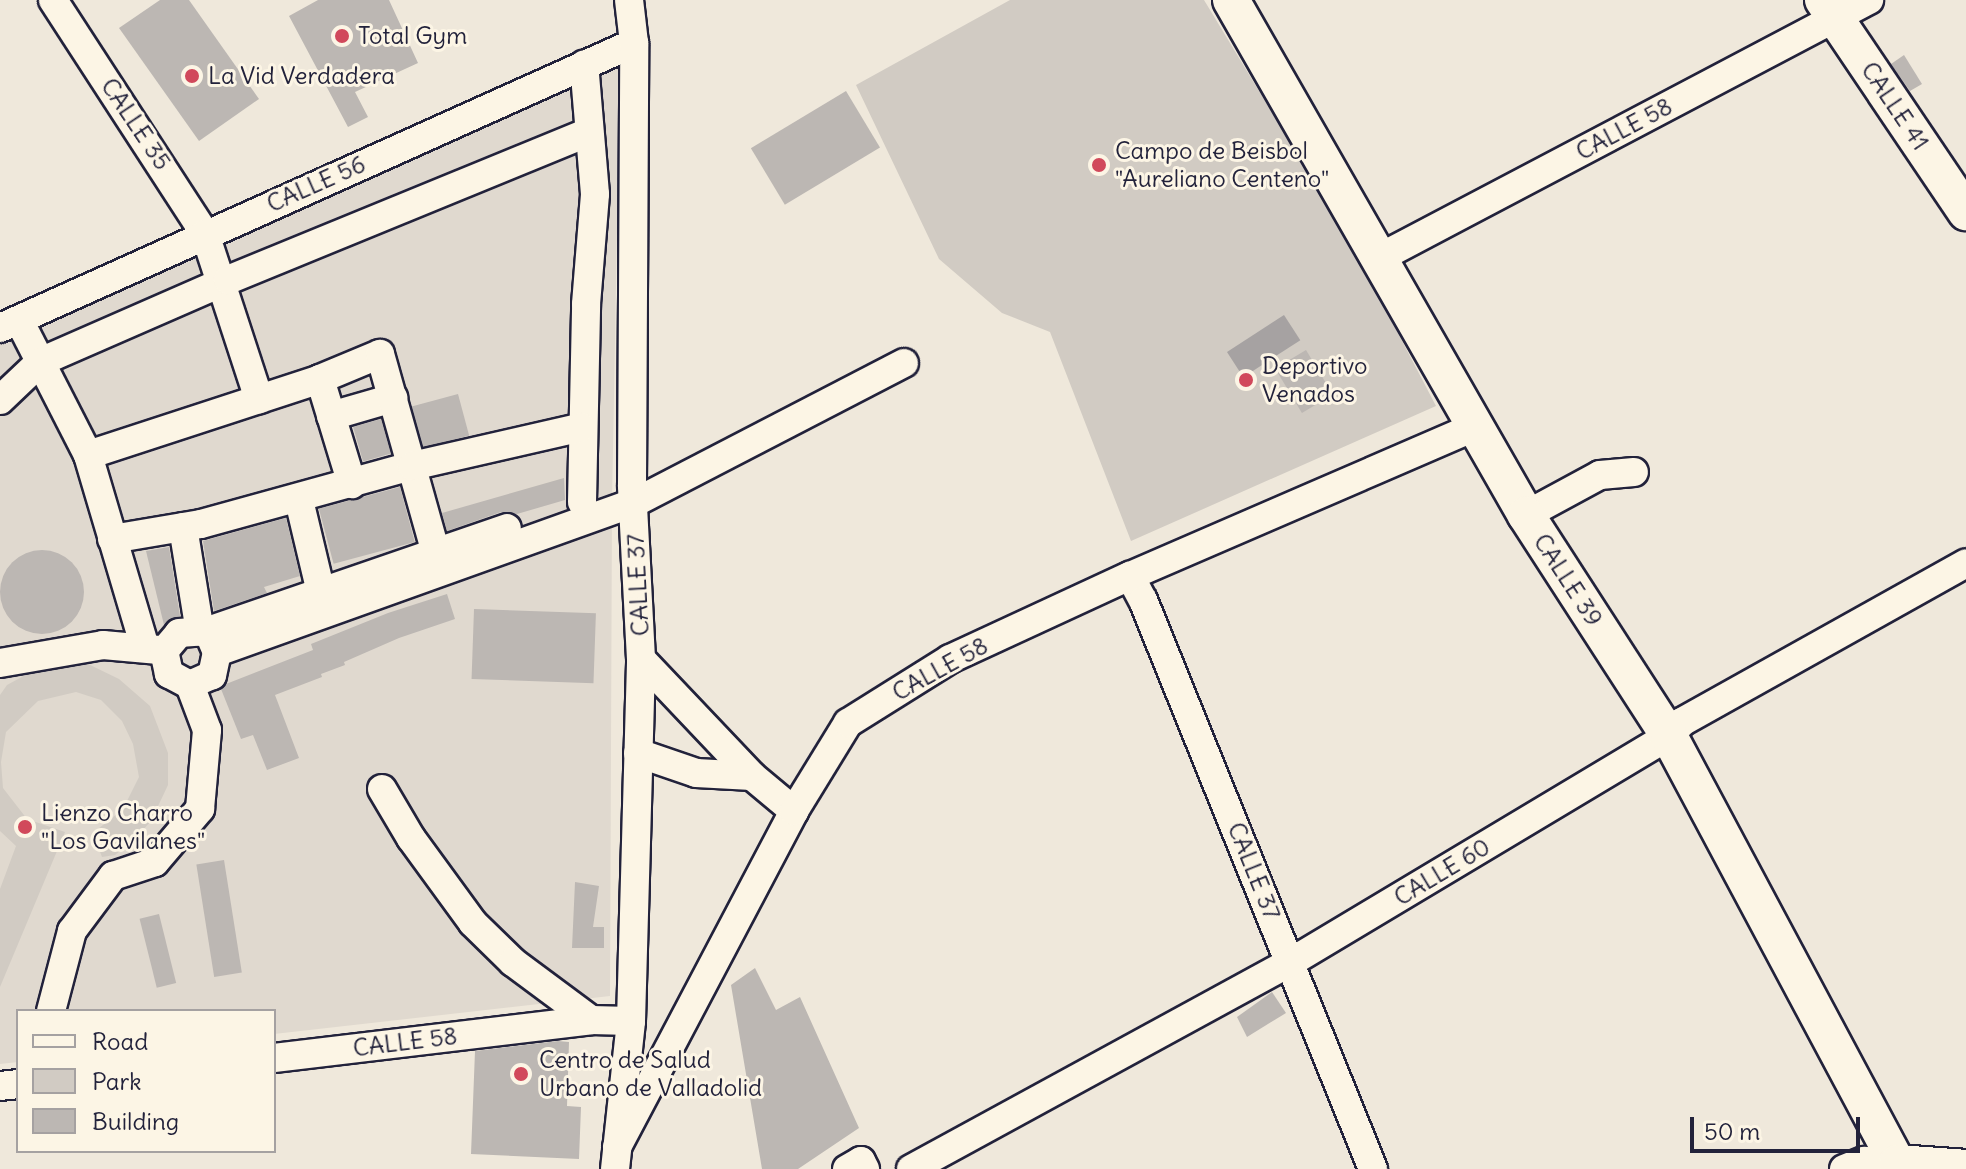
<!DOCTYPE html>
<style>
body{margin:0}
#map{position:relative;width:1966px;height:1169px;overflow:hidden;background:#efe8db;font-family:Delius,sans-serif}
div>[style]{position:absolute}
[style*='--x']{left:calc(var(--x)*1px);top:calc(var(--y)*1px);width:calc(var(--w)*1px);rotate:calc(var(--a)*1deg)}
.built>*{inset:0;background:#e0d9cf}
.green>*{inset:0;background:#d1cbc3}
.water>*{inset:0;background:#a6a2a2;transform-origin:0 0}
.building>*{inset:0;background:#bcb7b3;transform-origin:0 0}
.round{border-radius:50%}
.roads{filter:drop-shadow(2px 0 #22223b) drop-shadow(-2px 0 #22223b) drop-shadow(0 2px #22223b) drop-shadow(0 -2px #22223b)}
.minor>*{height:28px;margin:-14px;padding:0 14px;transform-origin:14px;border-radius:14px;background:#fcf5e5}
.major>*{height:36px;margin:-18px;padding:0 18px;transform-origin:18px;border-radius:18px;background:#fcf5e5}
.dots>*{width:22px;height:22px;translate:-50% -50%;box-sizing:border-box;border:4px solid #fcf5e5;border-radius:50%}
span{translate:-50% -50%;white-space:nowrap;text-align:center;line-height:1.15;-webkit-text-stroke:6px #fcf5e5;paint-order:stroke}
.poi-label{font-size:24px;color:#22223b}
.left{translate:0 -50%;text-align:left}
.street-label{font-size:24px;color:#22223b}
.legend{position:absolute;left:16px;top:1009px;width:260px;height:144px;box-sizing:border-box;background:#fcf5e5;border:2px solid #a5a1a1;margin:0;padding:10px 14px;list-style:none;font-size:24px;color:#22223b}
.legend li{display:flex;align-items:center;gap:16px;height:40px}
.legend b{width:40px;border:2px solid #a5a1a1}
.scale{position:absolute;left:1690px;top:1117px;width:170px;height:36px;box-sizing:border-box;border:4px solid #22223b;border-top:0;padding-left:10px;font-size:24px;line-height:28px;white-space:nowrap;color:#22223b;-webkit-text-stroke:6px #fcf5e5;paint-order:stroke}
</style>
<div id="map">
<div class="built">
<div style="clip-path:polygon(620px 67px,612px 505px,610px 996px,274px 1034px,274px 1011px,18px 1011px,18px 1062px,0 1064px,0 333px)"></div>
</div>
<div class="green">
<div style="clip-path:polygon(1010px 0,1204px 0,1352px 245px,1436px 406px,1131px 541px,1050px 332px,1002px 313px,939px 259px,856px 85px)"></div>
<div style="clip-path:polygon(59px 662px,86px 663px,119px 679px,150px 706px,168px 753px,168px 785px,151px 821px,134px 840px,115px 855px,102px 857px,93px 833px,123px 809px,139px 777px,133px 744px,122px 721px,101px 700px,76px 692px,38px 701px,6px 732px,1px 762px,3px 788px,27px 819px,65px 832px,0 987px,0 889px,16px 846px,0 831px,0 695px,7px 685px,29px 673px)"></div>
</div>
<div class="water">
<div style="left:1284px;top:315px;width:30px;height:68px;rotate:57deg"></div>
</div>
<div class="building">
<div style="clip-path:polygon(160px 0,189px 0,259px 99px,199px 141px,119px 28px)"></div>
<div style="clip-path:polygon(318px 0,389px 0,418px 63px,355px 92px,368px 117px,348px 127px,289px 16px)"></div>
<div style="clip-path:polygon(1904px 55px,1922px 84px,1910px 91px,1891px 64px)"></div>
<div style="left:846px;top:91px;width:66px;height:111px;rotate:59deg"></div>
<div style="left:1306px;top:350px;width:52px;height:36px;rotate:59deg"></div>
<div style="left:458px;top:394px;width:43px;height:48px;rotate:75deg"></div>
<div style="left:381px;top:419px;width:36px;height:29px;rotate:74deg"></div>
<div style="clip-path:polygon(564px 478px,565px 500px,517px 514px,501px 512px,447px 531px,442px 513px)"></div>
<div style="left:400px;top:487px;width:57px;height:84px;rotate:75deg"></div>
<div style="clip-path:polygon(286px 518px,300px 576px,264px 587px,267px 593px,214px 611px,203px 541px)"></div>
<div style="clip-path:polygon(169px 547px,180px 616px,164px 625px,146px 551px)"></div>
<div class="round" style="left:0;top:550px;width:84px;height:84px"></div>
<div style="clip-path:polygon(447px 594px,455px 619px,399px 638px,344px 662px,345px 665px,321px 674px,322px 677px,275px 695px,299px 758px,267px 770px,253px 735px,241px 739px,221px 689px,226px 684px,313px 650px,311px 644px,388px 613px)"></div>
<div style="left:474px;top:609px;width:122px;height:70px;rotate:2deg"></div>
<div style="left:224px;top:860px;width:114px;height:28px;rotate:81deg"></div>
<div style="clip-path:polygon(575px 882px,599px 886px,593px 927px,604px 927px,604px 948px,572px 948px)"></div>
<div style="left:159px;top:914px;width:71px;height:20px;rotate:76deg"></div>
<div style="clip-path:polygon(755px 968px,776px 1010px,800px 997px,859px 1128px,798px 1169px,762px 1169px,731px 985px)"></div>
<div style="clip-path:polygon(1272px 992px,1286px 1013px,1247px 1037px,1237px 1017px)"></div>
<div style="clip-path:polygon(558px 1041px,569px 1042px,567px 1106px,581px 1107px,579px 1159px,471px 1154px,475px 1051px)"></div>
</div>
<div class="roads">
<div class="minor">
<div style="--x:53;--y:0;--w:279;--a:57"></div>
<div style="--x:205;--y:234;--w:174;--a:71.9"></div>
<div style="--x:1379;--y:258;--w:554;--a:-27.77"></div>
<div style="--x:19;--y:320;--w:152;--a:62.9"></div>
<div style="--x:88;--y:455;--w:201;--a:73.5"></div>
<div style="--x:0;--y:328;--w:695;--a:-24.21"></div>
<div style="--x:320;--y:379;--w:110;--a:73.1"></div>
<div style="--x:0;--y:400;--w:55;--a:-43.5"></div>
<div style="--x:40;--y:362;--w:205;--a:-23.6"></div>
<div style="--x:228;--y:280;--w:390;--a:-22.3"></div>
<div style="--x:331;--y:416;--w:65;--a:-16.2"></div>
<div style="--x:88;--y:455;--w:244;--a:-18.1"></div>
<div style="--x:320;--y:379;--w:65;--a:-22.6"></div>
<div style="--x:380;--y:354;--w:207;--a:74.3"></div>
<div style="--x:299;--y:500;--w:95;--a:76.6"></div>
<div style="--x:582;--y:502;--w:198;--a:-88.8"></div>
<div style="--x:586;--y:304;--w:110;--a:-85.3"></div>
<div style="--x:595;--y:194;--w:130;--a:-94.8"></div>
<div style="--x:1526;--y:515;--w:84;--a:-28.4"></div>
<div style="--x:1600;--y:475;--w:34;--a:-5"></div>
<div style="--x:183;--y:527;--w:106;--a:80.8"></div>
<div style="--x:112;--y:539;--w:90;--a:-9.6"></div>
<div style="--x:201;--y:524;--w:219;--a:-15.4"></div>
<div style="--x:412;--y:466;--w:174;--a:-12.9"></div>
<div style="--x:1130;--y:576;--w:27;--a:62"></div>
<div style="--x:1143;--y:600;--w:614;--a:67.99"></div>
<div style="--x:208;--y:631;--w:316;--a:-19"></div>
<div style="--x:217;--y:652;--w:443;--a:-19.7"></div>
<div style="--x:634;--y:503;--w:304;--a:-27.4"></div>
<div style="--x:0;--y:663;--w:105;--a:-9.9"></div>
<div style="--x:103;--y:645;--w:56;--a:5.1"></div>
<div style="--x:638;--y:753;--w:61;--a:19"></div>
<div style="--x:696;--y:773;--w:56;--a:3.1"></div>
<div style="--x:752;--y:776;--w:161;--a:-133.5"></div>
<div style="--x:752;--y:776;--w:55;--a:39.8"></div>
<div style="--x:382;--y:789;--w:57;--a:59.4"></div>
<div style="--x:411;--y:838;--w:105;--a:53.9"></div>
<div style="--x:473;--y:923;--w:56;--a:44.3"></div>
<div style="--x:513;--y:962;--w:97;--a:36.6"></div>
<div style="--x:51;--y:1011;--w:83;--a:-75.3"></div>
<div style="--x:72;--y:931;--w:69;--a:-53.3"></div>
<div style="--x:113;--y:876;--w:44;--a:-18.4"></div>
<div style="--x:155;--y:862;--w:70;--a:-49.7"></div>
<div style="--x:200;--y:809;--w:79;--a:-84.9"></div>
<div style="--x:207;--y:730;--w:48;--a:-110.7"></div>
<div style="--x:190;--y:685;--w:24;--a:-152"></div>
<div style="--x:169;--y:674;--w:24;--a:-102"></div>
<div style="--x:164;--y:651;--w:23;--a:-50"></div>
<div style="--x:179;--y:633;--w:29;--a:-4"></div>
<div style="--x:208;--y:631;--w:23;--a:67"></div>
<div style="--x:217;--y:652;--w:24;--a:102"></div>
<div style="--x:212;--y:675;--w:24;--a:156"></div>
<div style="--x:274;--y:1058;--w:319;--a:-6.8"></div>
<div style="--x:591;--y:1020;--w:40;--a:1.4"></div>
<div style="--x:0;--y:1086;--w:18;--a:-6"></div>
<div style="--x:617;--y:1147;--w:380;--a:-62.2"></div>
<div style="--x:794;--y:811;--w:103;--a:-58.5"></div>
<div style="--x:848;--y:723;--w:120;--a:-32.1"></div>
<div style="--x:950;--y:659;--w:198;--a:-24.8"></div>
<div style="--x:1130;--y:576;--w:378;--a:-23.4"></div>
<div style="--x:615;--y:1169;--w:149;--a:-83.8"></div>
<div style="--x:631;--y:1021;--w:362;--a:-88.4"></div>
<div style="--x:641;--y:659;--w:174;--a:-93"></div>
<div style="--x:632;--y:485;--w:442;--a:-89.7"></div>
<div style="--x:634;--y:43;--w:43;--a:-96.6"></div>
<div style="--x:847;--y:1169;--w:16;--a:-30"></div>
<div style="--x:861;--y:1161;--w:9;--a:63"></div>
<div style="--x:911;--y:1169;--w:433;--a:-28.6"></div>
<div style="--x:1291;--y:962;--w:440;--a:-30.9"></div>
<div style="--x:1669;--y:736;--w:19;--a:-47"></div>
<div style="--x:1682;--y:722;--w:325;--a:-29.2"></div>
<div style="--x:1844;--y:1169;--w:22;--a:-22"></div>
<div style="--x:1864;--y:1161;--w:33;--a:3"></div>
</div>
<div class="major">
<div style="--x:1231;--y:0;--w:594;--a:60.2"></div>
<div style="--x:1526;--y:515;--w:263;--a:57.1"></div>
<div style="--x:1669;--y:736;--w:484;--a:61.9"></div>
<div style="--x:1897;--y:1163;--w:9;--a:41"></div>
<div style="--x:1823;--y:0;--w:256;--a:56"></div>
<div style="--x:1897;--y:1163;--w:69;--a:4.1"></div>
</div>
</div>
<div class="dots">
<div style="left:342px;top:36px;background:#d1495b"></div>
<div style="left:192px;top:76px;background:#d1495b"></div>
<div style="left:1099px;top:165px;background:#d1495b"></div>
<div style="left:1246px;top:380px;background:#d1495b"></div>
<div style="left:25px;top:827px;background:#d1495b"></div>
<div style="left:521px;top:1074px;background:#d1495b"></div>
</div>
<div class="poi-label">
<span class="left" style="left:358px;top:36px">Total Gym</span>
<span class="left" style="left:208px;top:76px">La Vid Verdadera</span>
<span class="left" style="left:1115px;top:165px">Campo de Beisbol<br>"Aureliano Centeno"</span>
<span class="left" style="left:1262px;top:380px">Deportivo<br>Venados</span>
<span class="left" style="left:41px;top:827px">Lienzo Charro<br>"Los Gavilanes"</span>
<span class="left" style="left:539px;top:1074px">Centro de Salud<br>Urbano de Valladolid</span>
</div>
<div class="street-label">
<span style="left:1895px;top:106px;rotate:56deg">CALLE 41</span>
<span style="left:136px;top:124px;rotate:56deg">CALLE 35</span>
<span style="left:1624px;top:129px;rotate:-28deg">CALLE 58</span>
<span style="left:316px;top:184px;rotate:-24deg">CALLE 56</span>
<span style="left:1568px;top:580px;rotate:57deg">CALLE 39</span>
<span style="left:638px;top:585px;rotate:-93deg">CALLE 37</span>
<span style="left:940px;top:669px;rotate:-29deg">CALLE 58</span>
<span style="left:1254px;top:871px;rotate:68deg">CALLE 37</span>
<span style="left:1442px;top:872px;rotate:-31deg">CALLE 60</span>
<span style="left:405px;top:1042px;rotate:-7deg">CALLE 58</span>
</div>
<ul class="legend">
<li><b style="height:10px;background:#fcf5e5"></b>Road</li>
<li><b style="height:22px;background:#d1cbc3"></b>Park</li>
<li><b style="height:22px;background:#bcb7b3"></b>Building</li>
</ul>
<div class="scale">50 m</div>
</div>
